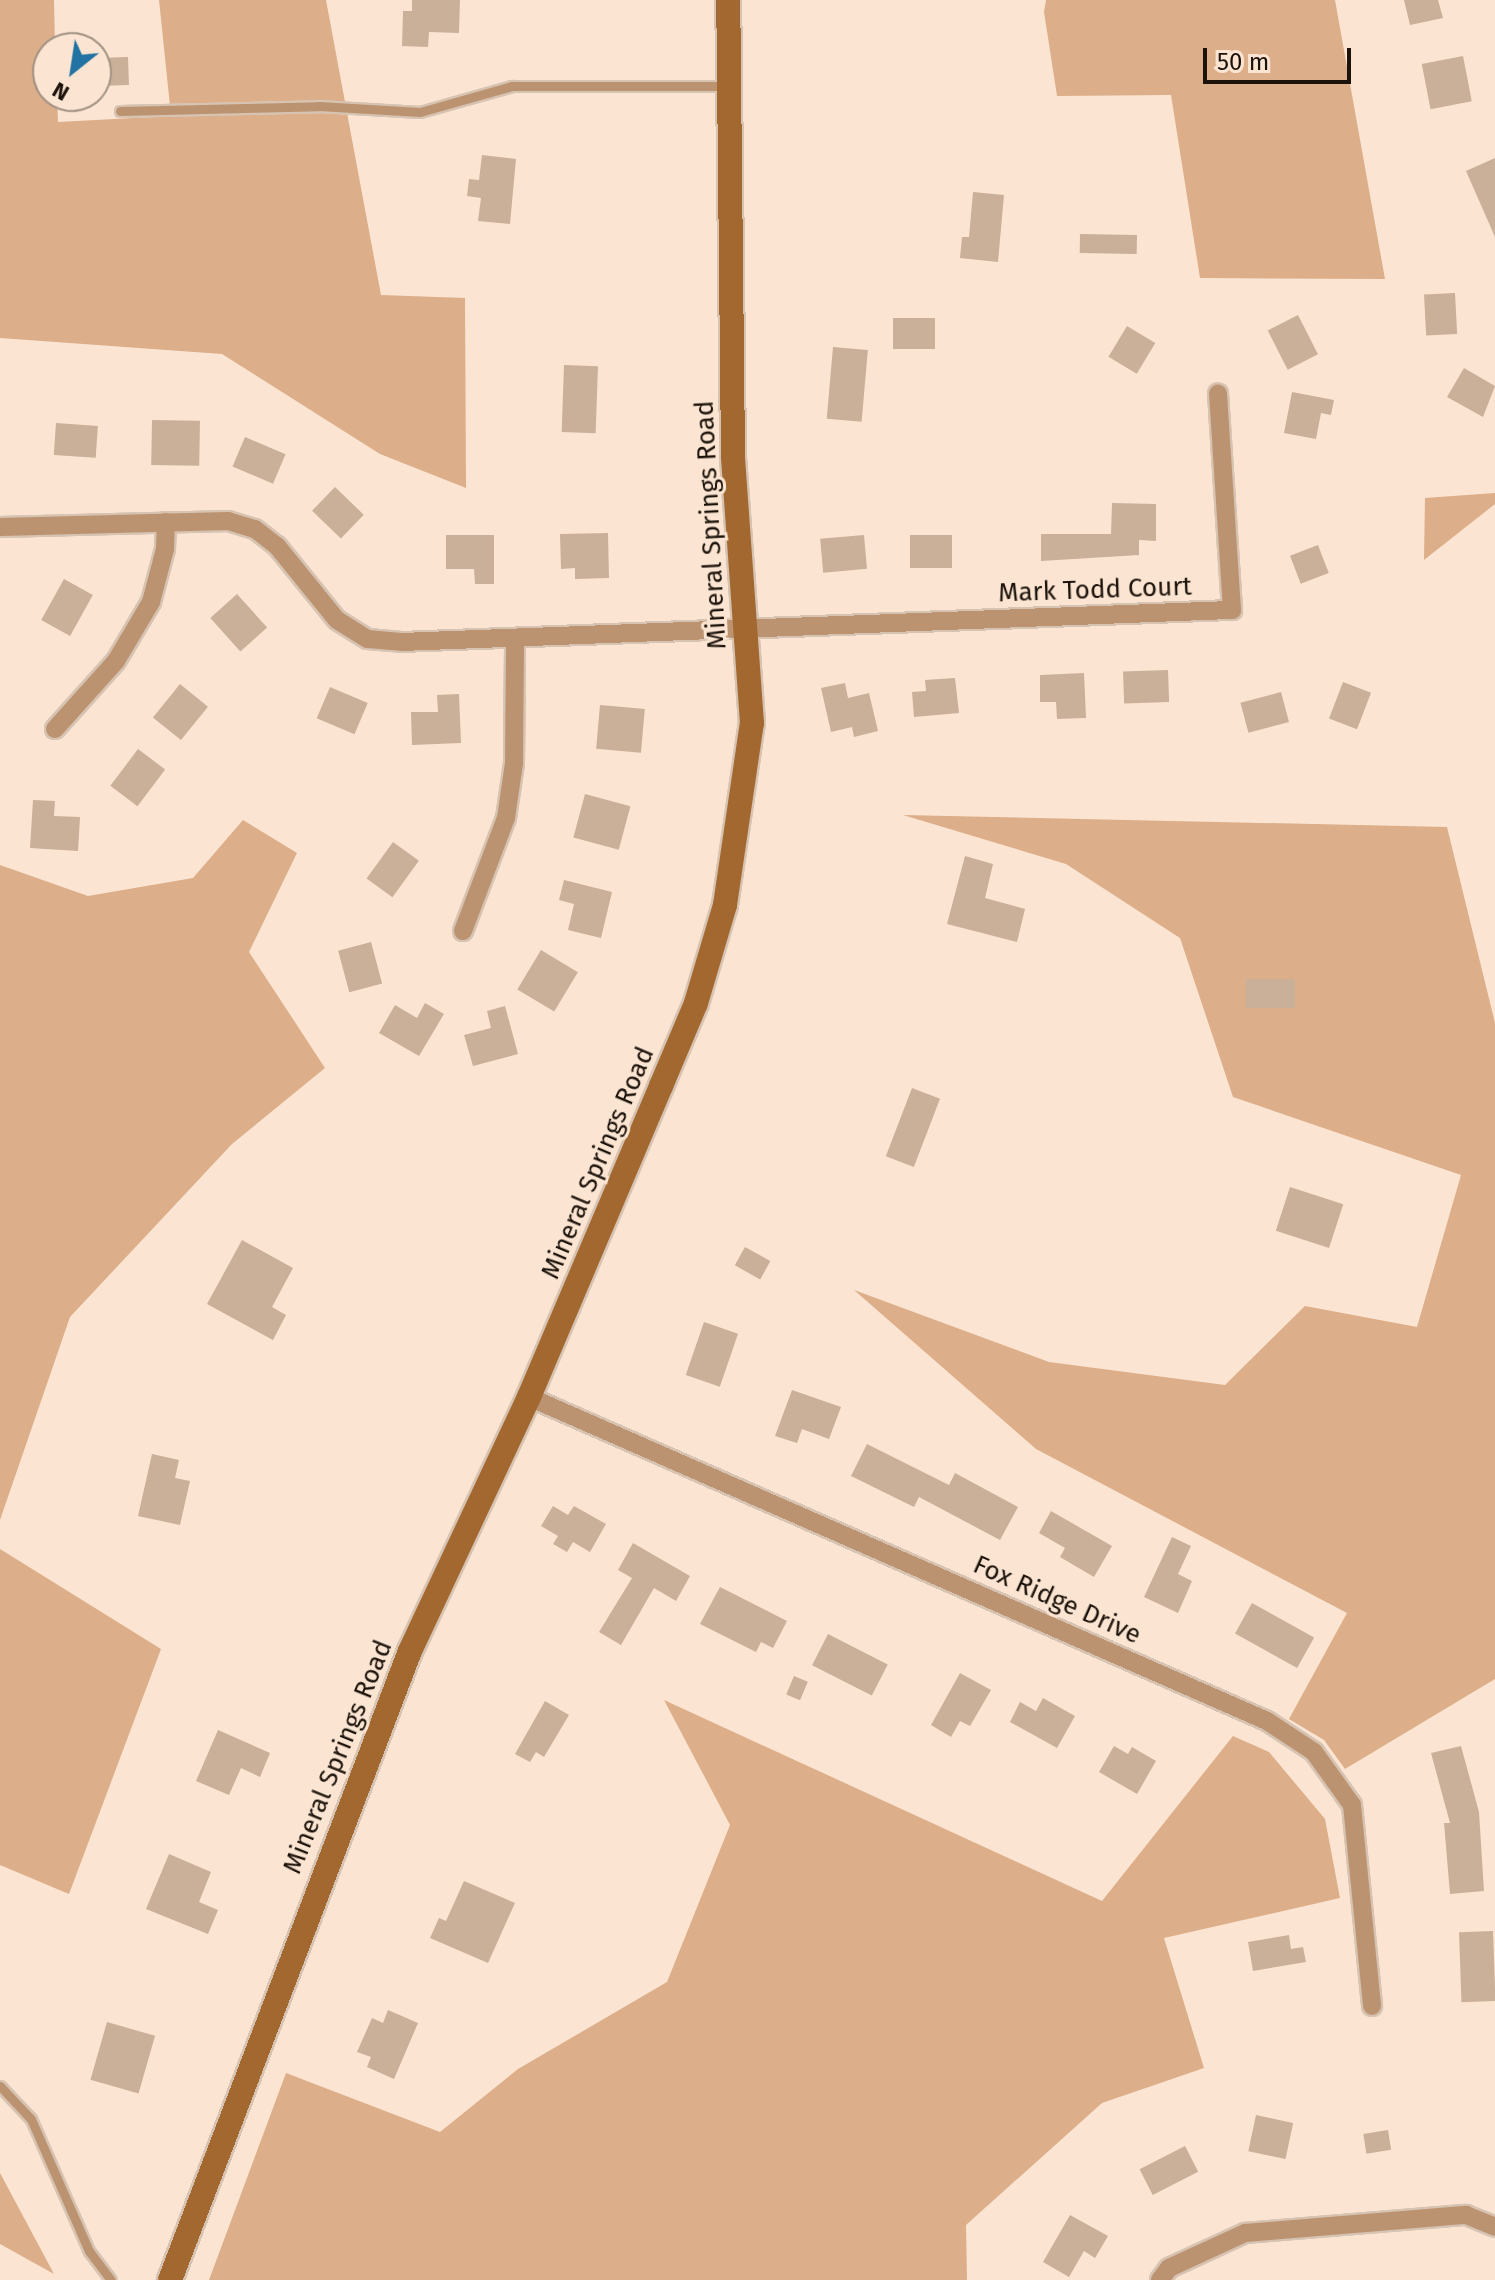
<!DOCTYPE html>
<style>
body{margin:0}
#map{position:relative;width:1495px;height:2280px;overflow:hidden;background:#fbe5d2;font-family:"Fira Sans",sans-serif}
div>[style]{position:absolute}
[style*='--x']{left:calc(var(--x)*1px);top:calc(var(--y)*1px);width:calc(var(--w)*1px);rotate:calc(var(--a)*1deg)}
.green>*{inset:0;background:#dcae89}
.building>*{inset:0;background:#caaf99;transform-origin:0 0}
.roads{filter:drop-shadow(2px 0 #d7c3b2) drop-shadow(-2px 0 #d7c3b2) drop-shadow(0 2px #d7c3b2) drop-shadow(0 -2px #d7c3b2)}
.lane>*{height:9px;margin:-4.5px;padding:0 4.5px;transform-origin:4.5px;border-radius:4.5px;background:#bc9370}
.street>*{height:18px;margin:-9px;padding:0 9px;transform-origin:9px;border-radius:9px;background:#bc9370}
.secondary>*{height:24px;margin:-12px;padding:0 12px;transform-origin:12px;border-radius:12px;background:#a36830}
span{translate:-50% -50%;white-space:nowrap;text-align:center;line-height:1.15;-webkit-text-stroke:6px #fbe5d2;paint-order:stroke}
.street-label{font-size:26px;color:#1b120a}
.north{position:absolute;left:32px;top:32px;width:80px;height:80px;box-sizing:border-box;background:#fbe5d2;border:2px solid #a19182;border-radius:50%;rotate:210deg;font-size:22px;font-weight:700;line-height:32px;text-align:center;color:#1b120a}
.north::after{content:'';display:block;margin:auto;width:28px;height:36px;background:#2272a4;clip-path:polygon(50% 0,100% 100%,50% 72%,0 100%)}
.scale{position:absolute;left:1203px;top:48px;width:148px;height:36px;box-sizing:border-box;border:4px solid #1b120a;border-top:0;padding-left:10px;font-size:24px;line-height:28px;white-space:nowrap;color:#1b120a;-webkit-text-stroke:6px #fbe5d2;paint-order:stroke}
</style>
<div id="map">
<div class="green">
<div style="clip-path:polygon(0 0,54px 0,55px 48px,48px 48px,48px 96px,57px 96px,58px 122px,171px 116px,159px 0,326px 0,381px 295px,465px 298px,466px 488px,380px 454px,222px 354px,0 338px)"></div>
<div style="clip-path:polygon(1046px 0,1335px 0,1385px 279px,1200px 278px,1171px 95px,1057px 96px,1044px 12px)"></div>
<div style="clip-path:polygon(1495px 493px,1495px 504px,1424px 560px,1425px 498px)"></div>
<div style="clip-path:polygon(903px 815px,1447px 827px,1495px 1023px,1495px 1679px,1345px 1769px,1324px 1740px,1289px 1719px,1347px 1613px,1036px 1449px,854px 1290px,1049px 1362px,1225px 1385px,1305px 1306px,1417px 1327px,1461px 1175px,1233px 1097px,1180px 938px,1066px 864px)"></div>
<div style="clip-path:polygon(243px 820px,297px 853px,249px 952px,325px 1068px,232px 1144px,70px 1317px,0 1520px,0 865px,88px 896px,193px 878px)"></div>
<div style="clip-path:polygon(0 1549px,161px 1649px,69px 1894px,0 1865px)"></div>
<div style="clip-path:polygon(664px 1700px,1102px 1901px,1233px 1736px,1269px 1752px,1325px 1819px,1340px 1898px,1164px 1938px,1204px 2068px,1102px 2103px,966px 2225px,967px 2280px,209px 2280px,286px 2073px,440px 2132px,518px 2069px,667px 1982px,730px 1825px)"></div>
<div style="clip-path:polygon(0 2173px,54px 2274px,0 2244px)"></div>
</div>
<div class="building">
<div style="clip-path:polygon(412px 0,460px 0,459px 33px,429px 32px,428px 47px,402px 46px,403px 11px,412px 11px)"></div>
<div style="clip-path:polygon(1404px 0,1438px 0,1443px 18px,1410px 25px)"></div>
<div style="left:1463px;top:56px;width:46px;height:42px;rotate:79deg"></div>
<div style="left:128px;top:57px;width:28px;height:32px;rotate:88deg"></div>
<div style="clip-path:polygon(482px 155px,516px 159px,510px 224px,478px 221px,481px 198px,467px 196px,469px 179px,479px 180px)"></div>
<div style="clip-path:polygon(1495px 158px,1495px 237px,1466px 171px)"></div>
<div style="clip-path:polygon(973px 192px,1004px 195px,998px 262px,960px 258px,962px 237px,969px 237px)"></div>
<div style="left:1080px;top:234px;width:57px;height:19px;rotate:1deg"></div>
<div style="left:1455px;top:293px;width:41px;height:31px;rotate:87deg"></div>
<div style="left:1298px;top:315px;width:44px;height:34px;rotate:63deg"></div>
<div style="left:935px;top:318px;width:31px;height:42px;rotate:90deg"></div>
<div style="left:1127px;top:326px;width:33px;height:36px;rotate:31deg"></div>
<div style="left:833px;top:347px;width:35px;height:72px;rotate:5deg"></div>
<div style="left:564px;top:365px;width:34px;height:67px;rotate:2deg"></div>
<div style="clip-path:polygon(1464px 368px,1495px 386px,1483px 417px,1447px 397px)"></div>
<div style="clip-path:polygon(1292px 392px,1334px 400px,1331px 415px,1321px 413px,1316px 439px,1284px 433px)"></div>
<div style="left:152px;top:420px;width:48px;height:45px;rotate:1deg"></div>
<div style="left:56px;top:423px;width:42px;height:32px;rotate:4deg"></div>
<div style="left:245px;top:437px;width:44px;height:32px;rotate:23deg"></div>
<div style="left:335px;top:487px;width:40px;height:33px;rotate:44deg"></div>
<div style="clip-path:polygon(1112px 503px,1156px 504px,1156px 541px,1139px 540px,1139px 555px,1041px 561px,1041px 534px,1111px 534px)"></div>
<div style="clip-path:polygon(608px 533px,609px 578px,575px 579px,575px 568px,561px 569px,560px 534px)"></div>
<div style="clip-path:polygon(446px 535px,494px 535px,494px 584px,475px 584px,474px 569px,446px 569px)"></div>
<div style="left:864px;top:535px;width:34px;height:44px;rotate:85deg"></div>
<div style="left:910px;top:535px;width:42px;height:33px"></div>
<div style="left:1318px;top:545px;width:30px;height:30px;rotate:69deg"></div>
<div style="left:64px;top:579px;width:33px;height:47px;rotate:29deg"></div>
<div style="left:237px;top:594px;width:45px;height:36px;rotate:48deg"></div>
<div style="left:1168px;top:670px;width:32px;height:45px;rotate:88deg"></div>
<div style="clip-path:polygon(1084px 673px,1086px 718px,1057px 719px,1056px 702px,1040px 702px,1040px 675px)"></div>
<div style="clip-path:polygon(955px 678px,959px 713px,914px 717px,912px 692px,926px 691px,925px 680px)"></div>
<div style="left:1343px;top:682px;width:30px;height:39px;rotate:21deg"></div>
<div style="clip-path:polygon(845px 683px,848px 698px,869px 693px,878px 731px,854px 737px,852px 727px,831px 732px,821px 688px)"></div>
<div style="left:180px;top:684px;width:36px;height:43px;rotate:39deg"></div>
<div style="left:330px;top:687px;width:41px;height:34px;rotate:23deg"></div>
<div style="left:1281px;top:692px;width:31px;height:42px;rotate:75deg"></div>
<div style="clip-path:polygon(459px 694px,461px 743px,412px 745px,411px 712px,438px 712px,437px 695px)"></div>
<div style="left:600px;top:705px;width:45px;height:44px;rotate:5deg"></div>
<div style="left:138px;top:749px;width:34px;height:46px;rotate:37deg"></div>
<div style="left:585px;top:794px;width:47px;height:45px;rotate:15deg"></div>
<div style="clip-path:polygon(33px 800px,55px 801px,54px 816px,80px 817px,78px 851px,30px 848px)"></div>
<div style="left:393px;top:842px;width:32px;height:45px;rotate:36deg"></div>
<div style="clip-path:polygon(965px 856px,993px 864px,985px 898px,1025px 909px,1017px 942px,947px 924px)"></div>
<div style="clip-path:polygon(564px 880px,612px 892px,601px 938px,568px 930px,574px 904px,559px 900px)"></div>
<div style="left:371px;top:942px;width:43px;height:34px;rotate:75deg"></div>
<div style="left:541px;top:950px;width:43px;height:46px;rotate:31deg"></div>
<div style="left:1246px;top:979px;width:49px;height:29px"></div>
<div style="clip-path:polygon(425px 1003px,444px 1014px,419px 1056px,379px 1033px,395px 1005px,417px 1018px)"></div>
<div style="clip-path:polygon(505px 1006px,518px 1054px,473px 1066px,464px 1035px,491px 1028px,487px 1011px)"></div>
<div style="left:912px;top:1088px;width:30px;height:73px;rotate:21deg"></div>
<div style="left:1290px;top:1187px;width:56px;height:46px;rotate:18deg"></div>
<div style="clip-path:polygon(242px 1240px,293px 1268px,272px 1307px,286px 1315px,273px 1340px,207px 1304px)"></div>
<div style="left:745px;top:1247px;width:29px;height:21px;rotate:29deg"></div>
<div style="left:704px;top:1322px;width:36px;height:56px;rotate:19deg"></div>
<div style="clip-path:polygon(792px 1390px,841px 1407px,829px 1439px,802px 1429px,797px 1443px,775px 1436px)"></div>
<div style="clip-path:polygon(867px 1444px,949px 1485px,955px 1473px,1018px 1507px,1000px 1540px,919px 1497px,914px 1507px,851px 1476px)"></div>
<div style="clip-path:polygon(152px 1454px,179px 1460px,175px 1478px,190px 1481px,180px 1525px,138px 1516px)"></div>
<div style="clip-path:polygon(553px 1506px,568px 1515px,574px 1506px,606px 1524px,590px 1552px,573px 1542px,567px 1552px,553px 1544px,558px 1536px,541px 1526px)"></div>
<div style="clip-path:polygon(1051px 1511px,1112px 1546px,1094px 1577px,1060px 1557px,1065px 1548px,1039px 1533px)"></div>
<div style="clip-path:polygon(1172px 1537px,1191px 1546px,1178px 1574px,1192px 1581px,1178px 1613px,1144px 1597px)"></div>
<div style="clip-path:polygon(633px 1543px,690px 1576px,676px 1601px,654px 1588px,621px 1645px,599px 1632px,632px 1578px,618px 1570px)"></div>
<div style="clip-path:polygon(720px 1587px,787px 1621px,773px 1648px,761px 1642px,756px 1652px,700px 1624px)"></div>
<div style="left:1252px;top:1603px;width:71px;height:35px;rotate:29deg"></div>
<div style="left:828px;top:1634px;width:67px;height:35px;rotate:27deg"></div>
<div style="clip-path:polygon(960px 1673px,991px 1690px,970px 1726px,960px 1721px,951px 1737px,931px 1725px)"></div>
<div style="left:794px;top:1676px;width:15px;height:20px;rotate:23deg"></div>
<div style="clip-path:polygon(1043px 1698px,1075px 1716px,1057px 1748px,1010px 1722px,1020px 1702px,1036px 1711px)"></div>
<div style="clip-path:polygon(545px 1701px,569px 1715px,544px 1757px,536px 1752px,530px 1762px,515px 1754px)"></div>
<div style="clip-path:polygon(218px 1730px,270px 1753px,260px 1777px,241px 1768px,229px 1795px,196px 1781px)"></div>
<div style="clip-path:polygon(1114px 1746px,1128px 1754px,1132px 1747px,1156px 1761px,1137px 1794px,1099px 1772px)"></div>
<div style="clip-path:polygon(1461px 1746px,1479px 1812px,1484px 1891px,1450px 1894px,1444px 1823px,1450px 1823px,1431px 1753px)"></div>
<div style="clip-path:polygon(169px 1854px,211px 1872px,199px 1902px,218px 1910px,208px 1934px,146px 1909px)"></div>
<div style="clip-path:polygon(464px 1881px,515px 1903px,488px 1963px,430px 1938px,439px 1918px,446px 1921px)"></div>
<div style="left:1493px;top:1931px;width:70px;height:34px;rotate:88deg"></div>
<div style="clip-path:polygon(1289px 1935px,1291px 1949px,1303px 1947px,1306px 1962px,1253px 1971px,1248px 1942px)"></div>
<div style="clip-path:polygon(388px 2010px,418px 2023px,394px 2079px,367px 2067px,371px 2057px,357px 2052px,372px 2018px,383px 2023px)"></div>
<div style="left:107px;top:2022px;width:50px;height:60px;rotate:16deg"></div>
<div style="left:1256px;top:2115px;width:38px;height:37px;rotate:12deg"></div>
<div style="left:1388px;top:2130px;width:20px;height:25px;rotate:81deg"></div>
<div style="left:1185px;top:2146px;width:29px;height:51px;rotate:63deg"></div>
<div style="clip-path:polygon(1070px 2215px,1108px 2236px,1095px 2258px,1084px 2251px,1069px 2277px,1043px 2262px)"></div>
</div>
<div class="roads">
<div class="lane">
<div style="--x:120;--y:111;--w:199;--a:-1.4"></div>
<div style="--x:319;--y:106;--w:101;--a:3.4"></div>
<div style="--x:420;--y:112;--w:96;--a:-15.8"></div>
<div style="--x:512;--y:86;--w:215;--a:0"></div>
<div style="--x:0;--y:2086;--w:45;--a:46.8"></div>
<div style="--x:31;--y:2119;--w:144;--a:66.3"></div>
<div style="--x:89;--y:2251;--w:36;--a:53"></div>
</div>
<div class="street">
<div style="--x:0;--y:527;--w:228;--a:-1.5"></div>
<div style="--x:228;--y:521;--w:28;--a:17"></div>
<div style="--x:255;--y:529;--w:28;--a:38"></div>
<div style="--x:277;--y:546;--w:95;--a:51"></div>
<div style="--x:337;--y:620;--w:36;--a:32"></div>
<div style="--x:368;--y:639;--w:33;--a:5"></div>
<div style="--x:401;--y:642;--w:832;--a:-2.21"></div>
<div style="--x:1232;--y:610;--w:217;--a:-93.7"></div>
<div style="--x:55;--y:729;--w:91;--a:-48.1"></div>
<div style="--x:116;--y:661;--w:69;--a:-59.3"></div>
<div style="--x:151;--y:602;--w:55;--a:-75.2"></div>
<div style="--x:165;--y:549;--w:27;--a:-88"></div>
<div style="--x:463;--y:931;--w:121;--a:-69.2"></div>
<div style="--x:506;--y:818;--w:56;--a:-81.7"></div>
<div style="--x:514;--y:763;--w:125;--a:-89.5"></div>
<div style="--x:529;--y:1397;--w:806;--a:23.7"></div>
<div style="--x:1267;--y:1721;--w:56;--a:33.4"></div>
<div style="--x:1314;--y:1752;--w:65;--a:54.4"></div>
<div style="--x:1352;--y:1805;--w:202;--a:84.3"></div>
<div style="--x:1160;--y:2280;--w:15;--a:-53"></div>
<div style="--x:1169;--y:2268;--w:84;--a:-24.7"></div>
<div style="--x:1245;--y:2233;--w:222;--a:-4.7"></div>
<div style="--x:1466;--y:2215;--w:31;--a:22"></div>
</div>
<div class="secondary">
<div style="--x:170;--y:2280;--w:673;--a:-69.12"></div>
<div style="--x:410;--y:1651;--w:280;--a:-64.9"></div>
<div style="--x:529;--y:1397;--w:338;--a:-67"></div>
<div style="--x:661;--y:1086;--w:90;--a:-67.1"></div>
<div style="--x:696;--y:1003;--w:102;--a:-73.5"></div>
<div style="--x:725;--y:905;--w:184;--a:-81.6"></div>
<div style="--x:752;--y:723;--w:267;--a:-94.1"></div>
<div style="--x:733;--y:457;--w:457;--a:-90.6"></div>
</div>
</div>
<div class="street-label">
<span style="left:711px;top:525px;rotate:-93deg">Mineral Springs Road</span>
<span style="left:1095px;top:590px;rotate:-2deg">Mark Todd Court</span>
<span style="left:598px;top:1163px;rotate:-67deg">Mineral Springs Road</span>
<span style="left:1057px;top:1600px;rotate:24deg">Fox Ridge Drive</span>
<span style="left:338px;top:1757px;rotate:-68deg">Mineral Springs Road</span>
</div>
<div class="north">N</div>
<div class="scale">50 m</div>
</div>
